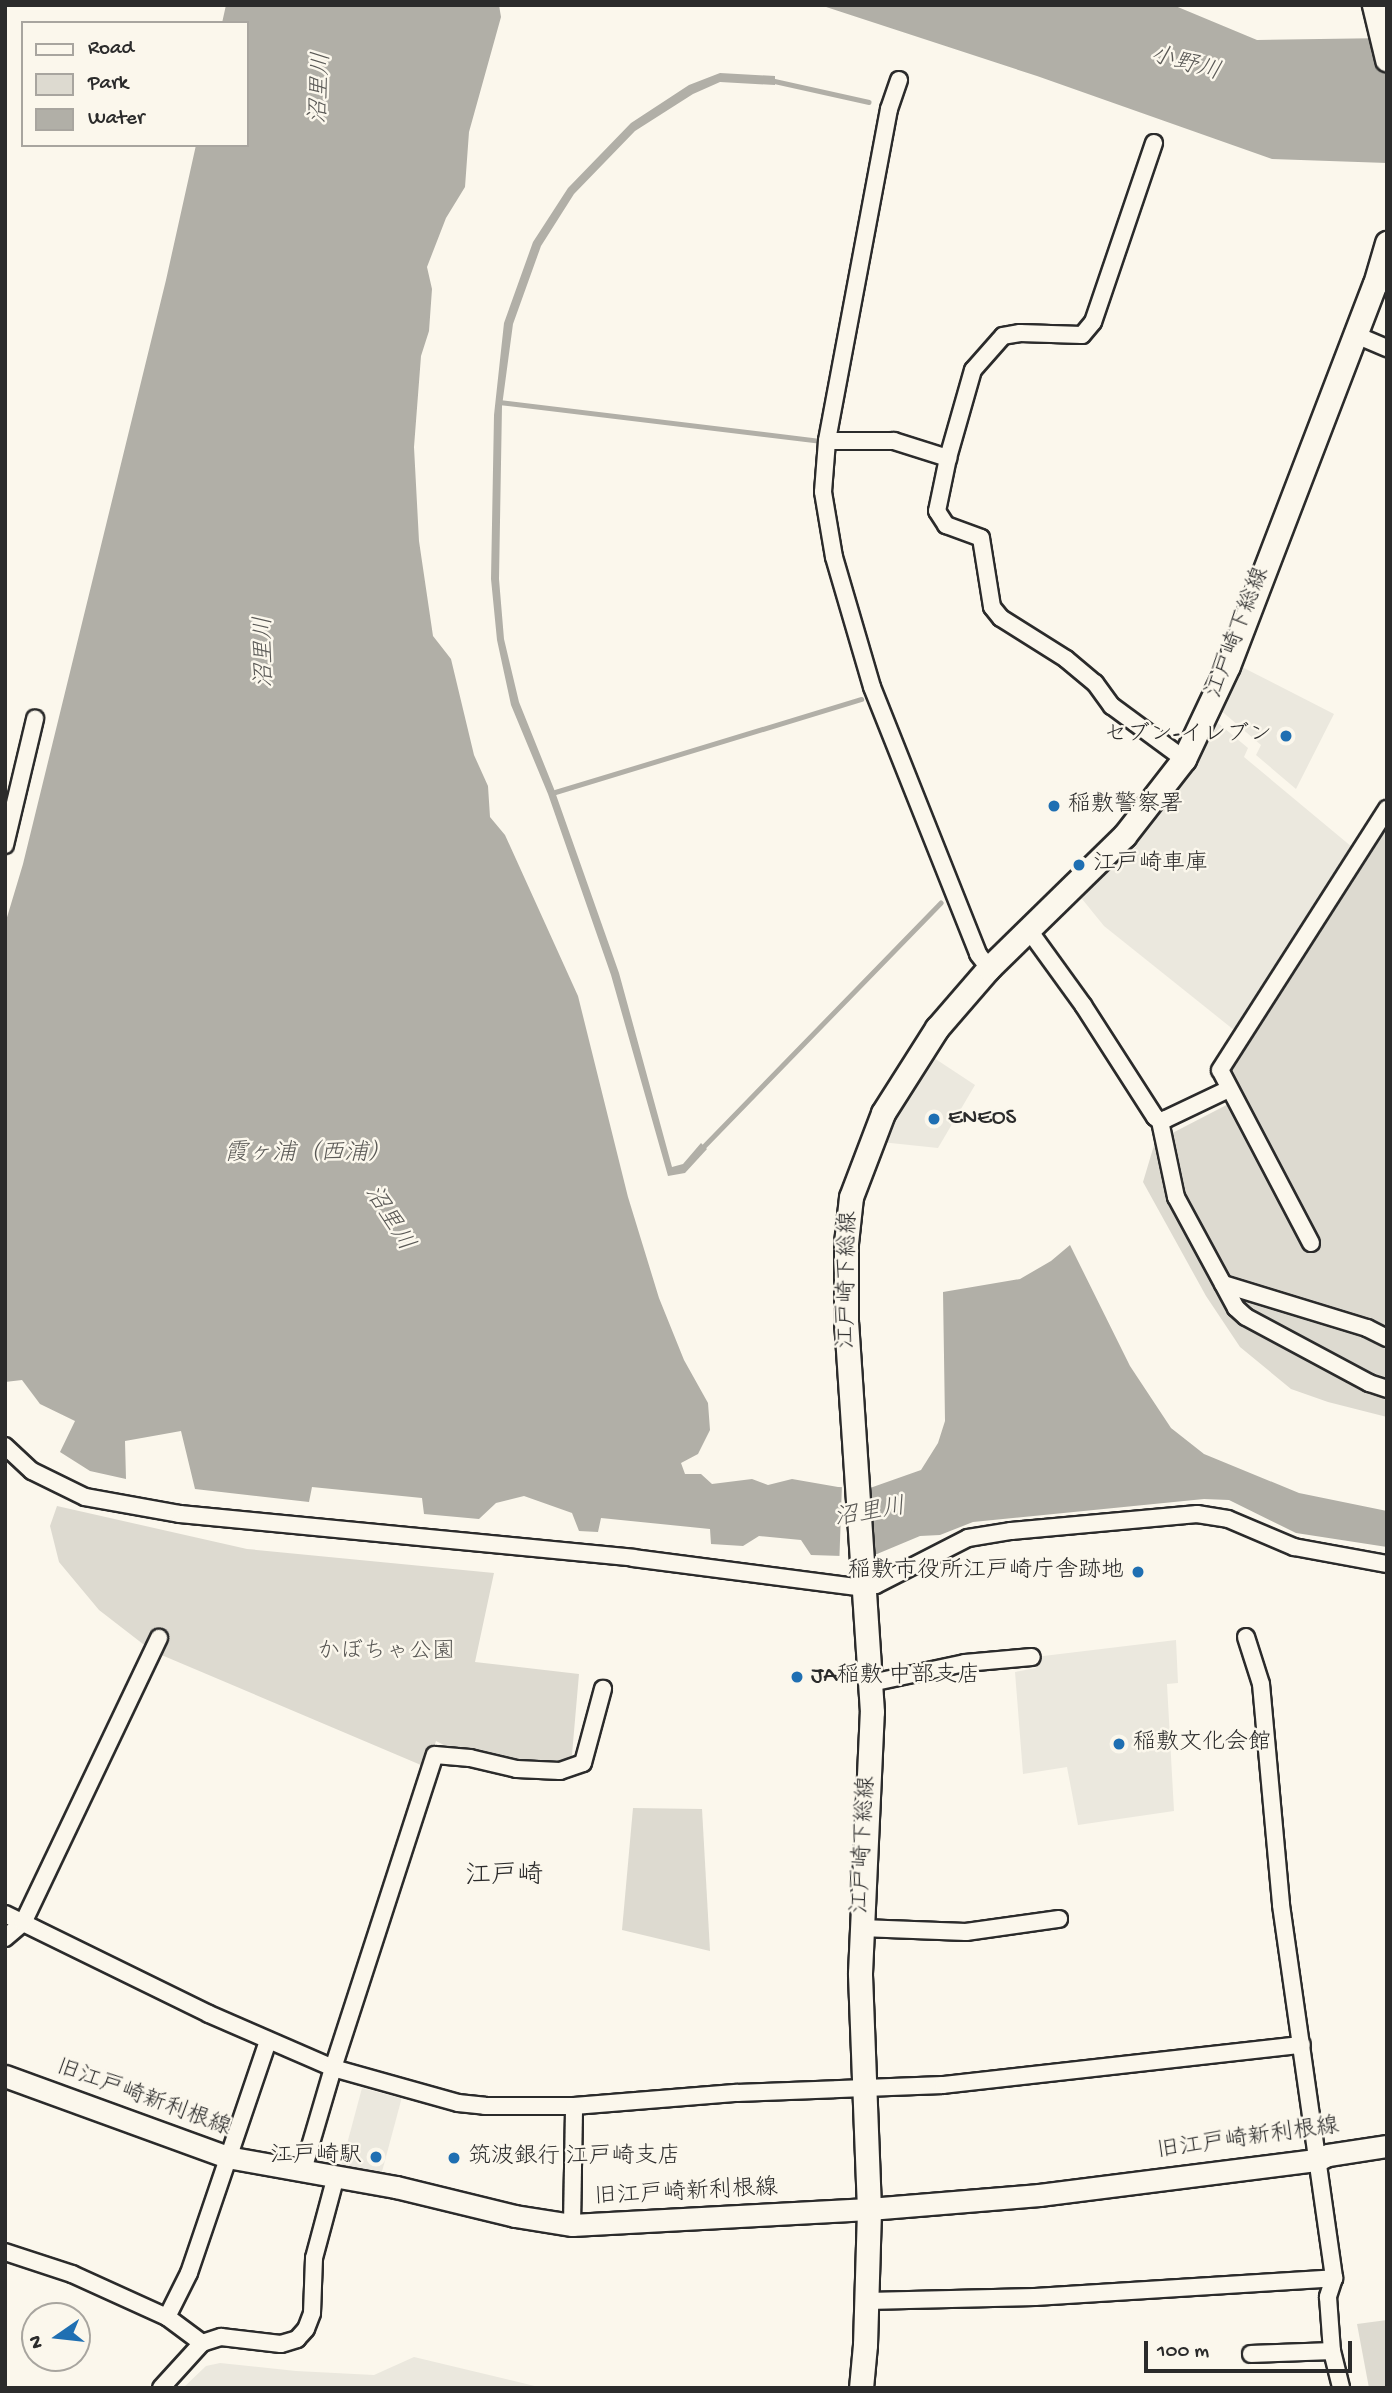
<!DOCTYPE html>
<meta charset="utf-8">
<style>
body{margin:0}
#map{position:relative;width:1392px;height:2393px;overflow:hidden;background:#fbf7ec;font-family:"Gochi Hand","Klee One",sans-serif}
div>[style]{position:absolute}
[style*='--x']{left:calc(var(--x)*1px);top:calc(var(--y)*1px);width:calc(var(--w)*1px);rotate:calc(var(--a)*1deg)}
.built>*{inset:0;background:#ebe8de;transform-origin:0 0}
.green>*{inset:0;background:#dddad0}
.water>*{inset:0;background:#b1afa7}
.pier>*{inset:0;background:#fbf7ec;transform-origin:0 0}
.stream>*{height:4.5px;margin:-2.25px;padding:0 2.25px;transform-origin:2.25px;border-radius:2.25px;background:#b1afa7}
.roads{filter:drop-shadow(2px 0 #2b2b2b) drop-shadow(-2px 0 #2b2b2b) drop-shadow(0 2px #2b2b2b) drop-shadow(0 -2px #2b2b2b)}
.minor>*{height:16px;margin:-8px;padding:0 8px;transform-origin:8px;border-radius:8px;background:#fbf7ec}
.tertiary>*{height:21px;margin:-10.5px;padding:0 10.5px;transform-origin:10.5px;border-radius:10.5px;background:#fbf7ec}
.secondary>*{height:23px;margin:-11.5px;padding:0 11.5px;transform-origin:11.5px;border-radius:11.5px;background:#fbf7ec}
.dots>*{width:19px;height:19px;translate:-50% -50%;box-sizing:border-box;border:4px solid #fbf7ec;border-radius:50%}
span{translate:-50% -50%;white-space:nowrap;text-align:center;line-height:1.15;-webkit-text-stroke:5px #fbf7ec;paint-order:stroke}
.street-label{font-size:23px;color:#2b2b2b}
.poi-label{font-size:23px;color:#2b2b2b}
.right{translate:-100% -50%;text-align:right}
.left{translate:0 -50%;text-align:left}
.park-label{font-size:23px;color:#585754}
.water-label{font-size:24px;color:#5a5956;font-style:italic}
.quarter-label{font-size:26px;color:#2b2b2b}
.frame{position:absolute;inset:0;border:7px solid #2b2b2b;pointer-events:none}
.legend{position:absolute;left:21px;top:21px;width:228px;height:126px;box-sizing:border-box;background:#fbf7ec;border:2px solid #a8a59f;margin:0;padding:9px 12px;list-style:none;font-size:21px;color:#2b2b2b}
.legend li{display:flex;align-items:center;gap:14px;height:35px}
.legend b{width:35px;border:2px solid #a8a59f}
.north{position:absolute;left:21px;top:2302px;width:70px;height:70px;box-sizing:border-box;background:#fbf7ec;border:2px solid #a8a59f;border-radius:50%;rotate:256deg;font-size:19px;font-weight:700;line-height:28px;text-align:center;color:#2b2b2b}
.north::after{content:'';display:block;margin:auto;width:24px;height:32px;background:#1f6fb2;clip-path:polygon(50% 0,100% 100%,50% 72%,0 100%)}
.scale{position:absolute;left:1144px;top:2341px;width:208px;height:32px;box-sizing:border-box;border:4px solid #2b2b2b;border-top:0;padding-left:9px;font-size:21px;line-height:24px;white-space:nowrap;color:#2b2b2b;-webkit-text-stroke:5px #fbf7ec;paint-order:stroke}
</style>
<div id="map">
<div class="built">
<div style="clip-path:polygon(1236px 664px,1334px 714px,1296px 789px,1256px 755px,1261px 745px,1218px 708px)"></div>
<div style="clip-path:polygon(1218px 723px,1248px 748px,1244px 757px,1352px 847px,1234px 1030px,1104px 926px,1078px 894px,1109px 867px,1164px 804px)"></div>
<div style="clip-path:polygon(931px 1056px,975px 1085px,938px 1148px,881px 1142px,895px 1110px)"></div>
<div style="clip-path:polygon(1176px 1640px,1178px 1683px,1167px 1684px,1174px 1811px,1078px 1825px,1067px 1767px,1023px 1774px,1015px 1672px,1036px 1668px,1035px 1657px)"></div>
<div style="left:362px;top:2088px;width:41px;height:81px;rotate:15deg"></div>
<div style="clip-path:polygon(414px 2357px,543px 2388px,183px 2388px,206px 2366px,220px 2363px,296px 2371px,374px 2375px)"></div>
</div>
<div class="green">
<div style="clip-path:polygon(1387px 828px,1387px 1417px,1328px 1402px,1291px 1389px,1240px 1347px,1206px 1296px,1143px 1182px,1155px 1142px,1240px 1098px,1228px 1075px)"></div>
<div style="clip-path:polygon(57px 1506px,247px 1549px,494px 1573px,475px 1662px,579px 1674px,571px 1766px,481px 1764px,436px 1741px,428px 1768px,152px 1651px,99px 1610px,59px 1562px,50px 1526px)"></div>
<div style="clip-path:polygon(633px 1808px,702px 1809px,710px 1951px,622px 1930px)"></div>
<div style="clip-path:polygon(1387px 2320px,1387px 2388px,1369px 2388px,1357px 2324px)"></div>
</div>
<div class="water">
<div style="clip-path:polygon(226px 5px,499px 5px,501px 17px,469px 132px,465px 187px,446px 218px,427px 267px,432px 289px,429px 331px,421px 356px,414px 447px,419px 541px,433px 636px,451px 659px,474px 755px,488px 786px,490px 817px,505px 835px,578px 996px,628px 1197px,659px 1298px,684px 1360px,708px 1403px,710px 1430px,698px 1454px,681px 1463px,685px 1474px,701px 1474px,712px 1484px,752px 1479px,768px 1485px,792px 1479px,838px 1487px,870px 1488px,921px 1470px,938px 1443px,945px 1421px,943px 1292px,1020px 1279px,1051px 1261px,1070px 1245px,1130px 1366px,1171px 1428px,1204px 1454px,1299px 1493px,1387px 1511px,1387px 1547px,1296px 1533px,1229px 1500px,1204px 1499px,973px 1522px,940px 1535px,920px 1536px,877px 1554px,842px 1556px,811px 1555px,801px 1540px,759px 1536px,743px 1546px,711px 1544px,710px 1529px,601px 1518px,598px 1532px,579px 1531px,572px 1513px,524px 1496px,496px 1503px,479px 1519px,424px 1514px,422px 1498px,312px 1487px,309px 1502px,195px 1489px,181px 1431px,125px 1441px,126px 1479px,90px 1471px,60px 1452px,75px 1421px,40px 1404px,22px 1380px,5px 1382px,5px 924px,23px 864px,166px 280px,196px 145px,247px 145px,247px 23px,222px 23px)"></div>
<div style="clip-path:polygon(820px 5px,1173px 5px,1257px 40px,1387px 38px,1387px 163px,1272px 159px,1037px 76px)"></div>
<div style="clip-path:polygon(720px 73px,775px 76px,775px 85px,720px 82px,693px 94px,635px 131px,574px 194px,541px 246px,513px 324px,502px 406px,499px 579px,504px 639px,519px 702px,554px 789px,619px 973px,672px 1167px,683px 1164px,701px 1143px,707px 1149px,685px 1173px,668px 1176px,611px 975px,548px 794px,511px 705px,497px 640px,491px 579px,494px 415px,504px 323px,533px 242px,568px 188px,631px 123px,689px 85px)"></div>
</div>
<div class="pier">
<div style="left:842px;top:1484px;width:27px;height:75px;rotate:2deg"></div>
</div>
<div class="stream">
<div style="--x:770;--y:80;--w:101;--a:12.5"></div>
<div style="--x:499;--y:402;--w:323;--a:6.9"></div>
<div style="--x:552;--y:793;--w:323;--a:-16.9"></div>
<div style="--x:702;--y:1148;--w:342;--a:-45.8"></div>
</div>
<div class="roads">
<div class="minor">
<div style="--x:899;--y:80;--w:31;--a:109"></div>
<div style="--x:889;--y:109;--w:338;--a:100.6"></div>
<div style="--x:827;--y:441;--w:51;--a:94.5"></div>
<div style="--x:823;--y:492;--w:66;--a:80.4"></div>
<div style="--x:834;--y:557;--w:135;--a:73.7"></div>
<div style="--x:872;--y:687;--w:287;--a:68.3"></div>
<div style="--x:978;--y:954;--w:18;--a:52"></div>
<div style="--x:1154;--y:143;--w:189;--a:108.8"></div>
<div style="--x:1093;--y:322;--w:17;--a:130"></div>
<div style="--x:1082;--y:335;--w:62;--a:-178.2"></div>
<div style="--x:1020;--y:333;--w:17;--a:170"></div>
<div style="--x:1003;--y:336;--w:45;--a:131.4"></div>
<div style="--x:973;--y:370;--w:91;--a:105.9"></div>
<div style="--x:948;--y:458;--w:54;--a:101.7"></div>
<div style="--x:937;--y:511;--w:17;--a:57"></div>
<div style="--x:946;--y:525;--w:37;--a:20"></div>
<div style="--x:981;--y:538;--w:70;--a:80.9"></div>
<div style="--x:992;--y:607;--w:14;--a:51"></div>
<div style="--x:1001;--y:618;--w:77;--a:32.2"></div>
<div style="--x:1066;--y:659;--w:38;--a:40"></div>
<div style="--x:1095;--y:683;--w:29;--a:54"></div>
<div style="--x:1112;--y:706;--w:89;--a:36.4"></div>
<div style="--x:1356;--y:335;--w:34;--a:23"></div>
<div style="--x:827;--y:441;--w:67;--a:0"></div>
<div style="--x:894;--y:441;--w:57;--a:17.5"></div>
<div style="--x:5;--y:845;--w:130;--a:-76.6"></div>
<div style="--x:1028;--y:929;--w:94;--a:54.1"></div>
<div style="--x:1083;--y:1005;--w:133;--a:57.3"></div>
<div style="--x:1155;--y:1117;--w:6;--a:39"></div>
<div style="--x:1160;--y:1121;--w:6;--a:-18"></div>
<div style="--x:1166;--y:1119;--w:70;--a:-25.5"></div>
<div style="--x:1160;--y:1121;--w:78;--a:78.1"></div>
<div style="--x:1176;--y:1197;--w:126;--a:61.6"></div>
<div style="--x:1236;--y:1308;--w:13;--a:42"></div>
<div style="--x:1246;--y:1317;--w:140;--a:28.2"></div>
<div style="--x:1369;--y:1383;--w:19;--a:18"></div>
<div style="--x:1311;--y:1243;--w:195;--a:-117.7"></div>
<div style="--x:1220;--y:1070;--w:310;--a:-57.4"></div>
<div style="--x:1223;--y:1284;--w:151;--a:17"></div>
<div style="--x:1367;--y:1328;--w:22;--a:27"></div>
<div style="--x:5;--y:1446;--w:37;--a:43"></div>
<div style="--x:32;--y:1471;--w:59;--a:26.1"></div>
<div style="--x:85;--y:1497;--w:97;--a:10.1"></div>
<div style="--x:180;--y:1514;--w:455;--a:5.5"></div>
<div style="--x:633;--y:1558;--w:232;--a:7.4"></div>
<div style="--x:863;--y:1588;--w:13;--a:-13"></div>
<div style="--x:876;--y:1585;--w:103;--a:-27.1"></div>
<div style="--x:968;--y:1538;--w:44;--a:-9.2"></div>
<div style="--x:1011;--y:1531;--w:187;--a:-5.2"></div>
<div style="--x:1197;--y:1514;--w:31;--a:9"></div>
<div style="--x:1228;--y:1519;--w:72;--a:23"></div>
<div style="--x:1294;--y:1547;--w:95;--a:10.4"></div>
<div style="--x:1246;--y:1637;--w:49;--a:72.3"></div>
<div style="--x:1261;--y:1684;--w:222;--a:84.8"></div>
<div style="--x:1281;--y:1905;--w:377;--a:81.9"></div>
<div style="--x:1334;--y:2278;--w:20;--a:108"></div>
<div style="--x:1328;--y:2297;--w:54;--a:85.8"></div>
<div style="--x:1332;--y:2351;--w:38;--a:76"></div>
<div style="--x:871;--y:1683;--w:96;--a:-12"></div>
<div style="--x:965;--y:1663;--w:67;--a:-5.1"></div>
<div style="--x:5;--y:1914;--w:227;--a:26.1"></div>
<div style="--x:209;--y:2014;--w:135;--a:23.5"></div>
<div style="--x:333;--y:2068;--w:130;--a:15.6"></div>
<div style="--x:458;--y:2103;--w:27;--a:6"></div>
<div style="--x:485;--y:2106;--w:89;--a:0"></div>
<div style="--x:574;--y:2106;--w:164;--a:-4.6"></div>
<div style="--x:737;--y:2093;--w:206;--a:-2.2"></div>
<div style="--x:943;--y:2085;--w:361;--a:-6.4"></div>
<div style="--x:861;--y:1928;--w:105;--a:2.2"></div>
<div style="--x:966;--y:1932;--w:94;--a:-8"></div>
<div style="--x:5;--y:1938;--w:23;--a:-40"></div>
<div style="--x:23;--y:1923;--w:316;--a:-64.5"></div>
<div style="--x:303;--y:2170;--w:106;--a:-73.6"></div>
<div style="--x:333;--y:2068;--w:329;--a:-72"></div>
<div style="--x:435;--y:1755;--w:35;--a:5"></div>
<div style="--x:470;--y:1758;--w:48;--a:13.2"></div>
<div style="--x:517;--y:1769;--w:43;--a:2.7"></div>
<div style="--x:560;--y:1771;--w:24;--a:-19"></div>
<div style="--x:583;--y:1763;--w:77;--a:-74.9"></div>
<div style="--x:572;--y:2225;--w:119;--a:-89"></div>
<div style="--x:5;--y:2252;--w:71;--a:18.2"></div>
<div style="--x:72;--y:2274;--w:104;--a:24.4"></div>
<div style="--x:167;--y:2317;--w:44;--a:36.6"></div>
<div style="--x:867;--y:2301;--w:168;--a:-1.4"></div>
<div style="--x:1035;--y:2297;--w:300;--a:-3.6"></div>
<div style="--x:167;--y:2317;--w:49;--a:-63.4"></div>
<div style="--x:189;--y:2273;--w:245;--a:-71.2"></div>
<div style="--x:1251;--y:2354;--w:81;--a:-2.1"></div>
<div style="--x:161;--y:2388;--w:61;--a:-47.7"></div>
<div style="--x:202;--y:2343;--w:20;--a:-18"></div>
<div style="--x:221;--y:2337;--w:60;--a:6.7"></div>
<div style="--x:281;--y:2344;--w:17;--a:-17"></div>
<div style="--x:297;--y:2339;--w:13;--a:-48"></div>
<div style="--x:306;--y:2329;--w:17;--a:-69"></div>
<div style="--x:312;--y:2313;--w:55;--a:-87.9"></div>
<div style="--x:314;--y:2258;--w:85;--a:-75"></div>
</div>
<div class="tertiary">
<div style="--x:5;--y:2076;--w:236;--a:20"></div>
<div style="--x:227;--y:2157;--w:172;--a:10.1"></div>
<div style="--x:396;--y:2187;--w:122;--a:13.7"></div>
<div style="--x:515;--y:2216;--w:58;--a:9"></div>
<div style="--x:572;--y:2225;--w:297;--a:-3.1"></div>
<div style="--x:869;--y:2209;--w:171;--a:-4.7"></div>
<div style="--x:1039;--y:2195;--w:281;--a:-7.2"></div>
<div style="--x:1318;--y:2160;--w:11;--a:-27"></div>
<div style="--x:1328;--y:2155;--w:60;--a:-8.7"></div>
</div>
<div class="secondary">
<div style="--x:1374;--y:5;--w:56;--a:76.5"></div>
<div style="--x:861;--y:2388;--w:43;--a:-84.7"></div>
<div style="--x:865;--y:2345;--w:136;--a:-88.3"></div>
<div style="--x:869;--y:2209;--w:236;--a:-92.2"></div>
<div style="--x:860;--y:1973;--w:261;--a:-87.4"></div>
<div style="--x:872;--y:1712;--w:390;--a:-93.8"></div>
<div style="--x:846;--y:1323;--w:80;--a:-90"></div>
<div style="--x:846;--y:1243;--w:46;--a:-83.8"></div>
<div style="--x:851;--y:1197;--w:90;--a:-69.1"></div>
<div style="--x:883;--y:1113;--w:101;--a:-57.6"></div>
<div style="--x:937;--y:1028;--w:79;--a:-49.1"></div>
<div style="--x:989;--y:968;--w:189;--a:-44.4"></div>
<div style="--x:1124;--y:836;--w:98;--a:-52.1"></div>
<div style="--x:1184;--y:759;--w:103;--a:-64.7"></div>
<div style="--x:1228;--y:666;--w:409;--a:-69"></div>
<div style="--x:1375;--y:284;--w:43;--a:-73.7"></div>
</div>
</div>
<div class="dots">
<div style="left:1286px;top:736px;background:#1f6fb2"></div>
<div style="left:1054px;top:806px;background:#1f6fb2"></div>
<div style="left:1079px;top:865px;background:#1f6fb2"></div>
<div style="left:934px;top:1119px;background:#1f6fb2"></div>
<div style="left:1138px;top:1572px;background:#1f6fb2"></div>
<div style="left:797px;top:1677px;background:#1f6fb2"></div>
<div style="left:1119px;top:1744px;background:#1f6fb2"></div>
<div style="left:376px;top:2157px;background:#1f6fb2"></div>
<div style="left:454px;top:2158px;background:#1f6fb2"></div>
</div>
<div class="street-label">
<span style="left:1239px;top:633px;rotate:-69deg">江戸崎下総線</span>
<span style="left:849px;top:1280px;rotate:-89deg">江戸崎下総線</span>
<span style="left:865px;top:1845px;rotate:-87deg">江戸崎下総線</span>
<span style="left:143px;top:2099px;rotate:20deg">旧江戸崎新利根線</span>
<span style="left:1248px;top:2140px;rotate:-8deg">旧江戸崎新利根線</span>
<span style="left:686px;top:2194px;rotate:-3deg">旧江戸崎新利根線</span>
</div>
<div class="poi-label">
<span class="right" style="left:1272px;top:736px">セブン-イレブン</span>
<span class="left" style="left:1068px;top:806px">稲敷警察署</span>
<span class="left" style="left:1093px;top:865px">江戸崎車庫</span>
<span class="left" style="left:948px;top:1119px">ENEOS</span>
<span class="right" style="left:1124px;top:1572px">稲敷市役所江戸崎庁舎跡地</span>
<span class="left" style="left:811px;top:1677px">JA稲敷 中部支店</span>
<span class="left" style="left:1133px;top:1744px">稲敷文化会館</span>
<span class="right" style="left:362px;top:2157px">江戸崎駅</span>
<span class="left" style="left:468px;top:2158px">筑波銀行 江戸崎支店</span>
</div>
<div class="park-label">
<span style="left:386px;top:1653px">かぼちゃ公園</span>
</div>
<div class="water-label">
<span style="left:1185px;top:65px;rotate:15deg">小野川</span>
<span style="left:322px;top:88px;rotate:-87deg">沼里川</span>
<span style="left:266px;top:652px;rotate:-91deg">沼里川</span>
<span style="left:308px;top:1155px">霞ヶ浦（西浦）</span>
<span style="left:388px;top:1219px;rotate:58deg">沼里川</span>
<span style="left:870px;top:1514px;rotate:-10deg">沼里川</span>
</div>
<div class="quarter-label">
<span style="left:504px;top:1878px">江戸崎</span>
</div>
<div class="frame"></div>
<ul class="legend">
<li><b style="height:9px;background:#fbf7ec"></b>Road</li>
<li><b style="height:19px;background:#dddad0"></b>Park</li>
<li><b style="height:19px;background:#b1afa7"></b>Water</li>
</ul>
<div class="north">N</div>
<div class="scale">100 m</div>
</div>
